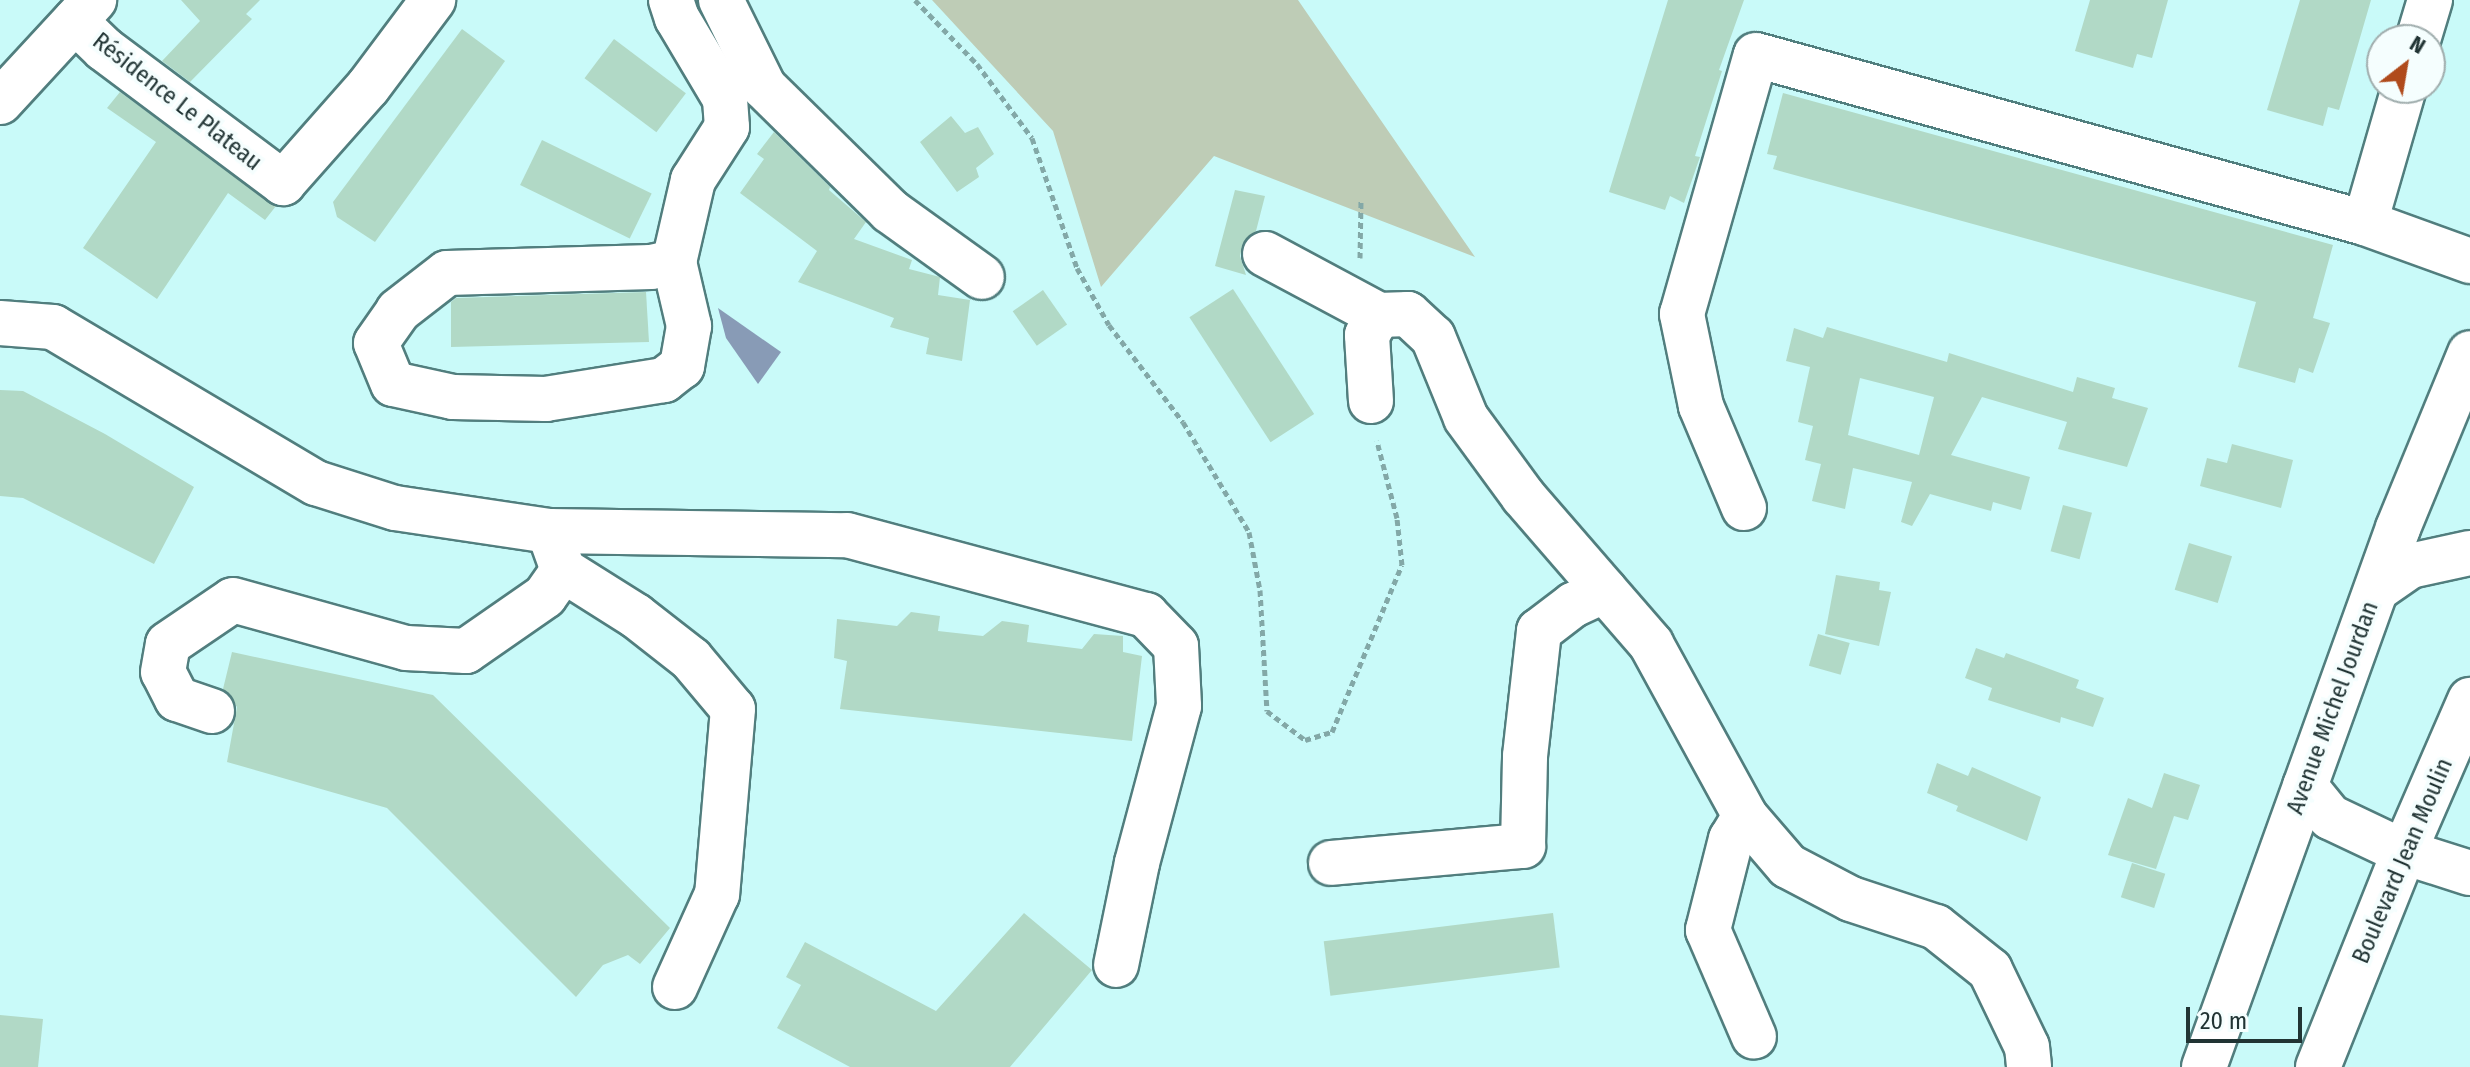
<!DOCTYPE html>
<meta charset="utf-8">
<style>
body{margin:0}
#map{position:relative;width:2470px;height:1067px;overflow:hidden;background:#c9faf9;font-family:"Fira Sans Condensed",sans-serif}
div>[style]{position:absolute}
[style*='--x']{left:calc(var(--x)*1px);top:calc(var(--y)*1px);width:calc(var(--w)*1px);rotate:calc(var(--a)*1deg)}
.green>*{inset:0;background:#beccb6}
.water>*{inset:0;background:#889bb6}
.building>*{inset:0;background:#b1d9c6;transform-origin:0 0}
.path>*{height:5px;margin-top:-2.5px;transform-origin:0;background:repeating-linear-gradient(90deg,#83a8a7 0 6px,transparent 0 10px)}
.roads{filter:drop-shadow(2px 0 #517e7e) drop-shadow(-2px 0 #517e7e) drop-shadow(0 2px #517e7e) drop-shadow(0 -2px #517e7e)}
.minor>*{height:44px;margin:-22px;padding:0 22px;transform-origin:22px;border-radius:22px;background:#fff}
.major>*{height:44px;margin:-22px;padding:0 22px;transform-origin:22px;border-radius:22px;background:#fff}
span{translate:-50% -50%;white-space:nowrap;text-align:center;line-height:1.15;-webkit-text-stroke:7px #f5fefe;paint-order:stroke}
.street-label{font-size:24px;color:#213434}
.north{position:absolute;left:2366px;top:24px;width:80px;height:80px;box-sizing:border-box;background:#f5fefe;border:2px solid #a0adad;border-radius:50%;rotate:31deg;font-size:22px;font-weight:700;line-height:32px;text-align:center;color:#213434}
.north::after{content:'';display:block;margin:auto;width:28px;height:36px;background:#b04b1c;clip-path:polygon(50% 0,100% 100%,50% 72%,0 100%)}
.scale{position:absolute;left:2186px;top:1007px;width:116px;height:36px;box-sizing:border-box;border:4px solid #213434;border-top:0;padding-left:10px;font-size:24px;line-height:28px;white-space:nowrap;color:#213434;-webkit-text-stroke:6px #f5fefe;paint-order:stroke}
</style>
<div id="map">
<div class="green">
<div style="clip-path:polygon(932px 0,1298px 0,1475px 257px,1214px 156px,1101px 287px,1053px 131px)"></div>
</div>
<div class="water">
<div style="clip-path:polygon(718px 308px,781px 352px,758px 384px,726px 338px)"></div>
</div>
<div class="building">
<div style="clip-path:polygon(181px 0,260px 0,246px 14px,252px 19px,190px 82px,162px 61px,200px 21px)"></div>
<div style="clip-path:polygon(1668px 0,1744px 0,1719px 70px,1722px 71px,1695px 156px,1700px 157px,1684px 203px,1670px 196px,1665px 210px,1609px 192px)"></div>
<div style="clip-path:polygon(2090px 0,2168px 0,2152px 58px,2137px 54px,2133px 68px,2075px 51px)"></div>
<div style="clip-path:polygon(2300px 0,2371px 0,2339px 110px,2328px 107px,2323px 126px,2267px 110px)"></div>
<div style="clip-path:polygon(462px 29px,505px 61px,375px 242px,337px 217px,333px 202px)"></div>
<div style="left:614px;top:39px;width:90px;height:49px;rotate:37deg"></div>
<div style="clip-path:polygon(120px 92px,276px 206px,265px 220px,228px 193px,157px 299px,83px 248px,156px 142px,107px 108px)"></div>
<div style="clip-path:polygon(1783px 93px,2333px 245px,2313px 318px,2330px 323px,2313px 373px,2299px 368px,2295px 383px,2238px 367px,2256px 302px,1773px 169px,1777px 156px,1767px 154px)"></div>
<div style="clip-path:polygon(951px 116px,965px 133px,978px 127px,994px 154px,976px 168px,979px 177px,957px 192px,920px 142px)"></div>
<div style="clip-path:polygon(774px 132px,830px 187px,829px 190px,866px 222px,854px 239px,912px 260px,909px 269px,940px 277px,938px 295px,970px 300px,962px 361px,926px 354px,929px 338px,890px 327px,894px 318px,798px 282px,817px 251px,740px 193px,764px 159px,757px 154px)"></div>
<div style="left:542px;top:140px;width:122px;height:50px;rotate:26deg"></div>
<div style="clip-path:polygon(1235px 190px,1265px 196px,1256px 231px,1243px 243px,1240px 256px,1246px 275px,1215px 266px)"></div>
<div style="left:1233px;top:289px;width:149px;height:52px;rotate:57deg"></div>
<div style="left:1043px;top:290px;width:42px;height:37px;rotate:55deg"></div>
<div style="clip-path:polygon(646px 292px,649px 342px,451px 347px,451px 302px,456px 298px)"></div>
<div style="clip-path:polygon(evenodd,1827px 327px,1947px 362px,1949px 353px,2073px 392px,2077px 377px,2115px 388px,2112px 398px,2148px 408px,2127px 467px,2058px 449px,2067px 422px,1982px 397px,1951px 455px,2030px 477px,2021px 510px,1993px 502px,1991px 511px,1930px 494px,1912px 526px,1901px 522px,1912px 482px,1853px 468px,1845px 509px,1812px 501px,1821px 464px,1805px 460px,1813px 426px,1798px 422px,1810px 367px,1786px 361px,1794px 328px,1823px 338px,1827px 327px,1860px 378px,1934px 397px,1919px 455px,1848px 435px,1860px 378px)"></div>
<div style="clip-path:polygon(0 390px,23px 391px,105px 434px,194px 487px,154px 564px,23px 498px,0 496px)"></div>
<div style="clip-path:polygon(2232px 444px,2293px 460px,2281px 508px,2200px 486px,2207px 458px,2227px 463px)"></div>
<div style="left:2063px;top:505px;width:30px;height:48px;rotate:15deg"></div>
<div style="left:2189px;top:543px;width:45px;height:49px;rotate:17deg"></div>
<div style="clip-path:polygon(1836px 575px,1880px 582px,1879px 590px,1891px 592px,1879px 646px,1825px 634px)"></div>
<div style="clip-path:polygon(911px 612px,940px 616px,938px 631px,983px 636px,1002px 621px,1029px 625px,1027px 642px,1082px 649px,1094px 634px,1123px 636px,1123px 652px,1142px 656px,1132px 741px,840px 709px,847px 661px,834px 658px,837px 619px,897px 626px)"></div>
<div style="left:1818px;top:634px;width:33px;height:33px;rotate:16deg"></div>
<div style="clip-path:polygon(1976px 648px,2004px 658px,2006px 653px,2079px 680px,2076px 688px,2104px 698px,2093px 727px,2061px 717px,2060px 723px,1988px 700px,1992px 688px,1965px 678px)"></div>
<div style="clip-path:polygon(232px 652px,433px 695px,670px 928px,640px 964px,628px 955px,603px 965px,576px 997px,387px 808px,227px 762px,237px 707px,223px 689px)"></div>
<div style="clip-path:polygon(1937px 763px,1968px 776px,1972px 767px,2041px 797px,2027px 841px,1956px 811px,1958px 806px,1927px 793px)"></div>
<div style="clip-path:polygon(2164px 773px,2200px 785px,2188px 820px,2174px 816px,2156px 869px,2108px 855px,2128px 798px,2152px 808px)"></div>
<div style="left:2132px;top:863px;width:35px;height:36px;rotate:18deg"></div>
<div style="clip-path:polygon(1024px 913px,1092px 970px,1010px 1067px,850px 1067px,777px 1028px,801px 985px,786px 977px,805px 942px,936px 1011px)"></div>
<div style="left:1553px;top:913px;width:55px;height:231px;rotate:83deg"></div>
<div style="clip-path:polygon(0 1015px,43px 1019px,38px 1067px,0 1067px)"></div>
</div>
<div class="path">
<div style="--x:915;--y:0;--w:89;--a:45.9"></div>
<div style="--x:977;--y:64;--w:92;--a:53.4"></div>
<div style="--x:1032;--y:138;--w:138;--a:70.9"></div>
<div style="--x:1077;--y:268;--w:65;--a:60.7"></div>
<div style="--x:1109;--y:325;--w:122;--a:52.7"></div>
<div style="--x:1183;--y:422;--w:128;--a:59"></div>
<div style="--x:1249;--y:532;--w:59;--a:79.3"></div>
<div style="--x:1260;--y:590;--w:121;--a:86.7"></div>
<div style="--x:1267;--y:711;--w:48;--a:37.3"></div>
<div style="--x:1305;--y:740;--w:28;--a:-17"></div>
<div style="--x:1332;--y:732;--w:181;--a:-67.3"></div>
<div style="--x:1402;--y:565;--w:47;--a:-96.1"></div>
<div style="--x:1397;--y:518;--w:80;--a:-104.6"></div>
<div style="--x:1360;--y:258;--w:57;--a:-89"></div>
</div>
<div class="roads">
<div class="minor">
<div style="--x:671;--y:0;--w:19;--a:72"></div>
<div style="--x:677;--y:18;--w:94;--a:59.3"></div>
<div style="--x:725;--y:99;--w:28;--a:86"></div>
<div style="--x:727;--y:127;--w:63;--a:122.7"></div>
<div style="--x:693;--y:180;--w:84;--a:103"></div>
<div style="--x:674;--y:262;--w:66;--a:76.8"></div>
<div style="--x:689;--y:326;--w:41;--a:99.9"></div>
<div style="--x:682;--y:366;--w:23;--a:142"></div>
<div style="--x:664;--y:380;--w:120;--a:170.9"></div>
<div style="--x:546;--y:399;--w:93;--a:-178.8"></div>
<div style="--x:453;--y:397;--w:61;--a:-167.8"></div>
<div style="--x:393;--y:384;--w:44;--a:-112.5"></div>
<div style="--x:376;--y:343;--w:39;--a:-55"></div>
<div style="--x:398;--y:311;--w:62;--a:-37.8"></div>
<div style="--x:447;--y:273;--w:204;--a:-1.7"></div>
<div style="--x:651;--y:267;--w:24;--a:-12"></div>
<div style="--x:721;--y:0;--w:97;--a:63.7"></div>
<div style="--x:764;--y:87;--w:177;--a:44.5"></div>
<div style="--x:890;--y:211;--w:113;--a:35.7"></div>
<div style="--x:75;--y:21;--w:40;--a:44"></div>
<div style="--x:104;--y:49;--w:224;--a:36.8"></div>
<div style="--x:283;--y:183;--w:128;--a:-48.5"></div>
<div style="--x:368;--y:87;--w:109;--a:-53.2"></div>
<div style="--x:2418;--y:40;--w:42;--a:-73.3"></div>
<div style="--x:0;--y:102;--w:139;--a:-47.3"></div>
<div style="--x:2365;--y:223;--w:141;--a:-73.9"></div>
<div style="--x:1265;--y:254;--w:129;--a:28.2"></div>
<div style="--x:0;--y:323;--w:53;--a:4.3"></div>
<div style="--x:53;--y:327;--w:306;--a:30.7"></div>
<div style="--x:316;--y:483;--w:83;--a:17.6"></div>
<div style="--x:395;--y:508;--w:156;--a:8.5"></div>
<div style="--x:549;--y:531;--w:298;--a:0.8"></div>
<div style="--x:847;--y:535;--w:310;--a:15"></div>
<div style="--x:1146;--y:615;--w:43;--a:45.9"></div>
<div style="--x:1176;--y:646;--w:60;--a:87.1"></div>
<div style="--x:1179;--y:706;--w:163;--a:105"></div>
<div style="--x:1137;--y:863;--w:104;--a:101.6"></div>
<div style="--x:1371;--y:401;--w:66;--a:-93.5"></div>
<div style="--x:1367;--y:335;--w:23;--a:-59"></div>
<div style="--x:1379;--y:315;--w:29;--a:-2"></div>
<div style="--x:1408;--y:314;--w:34;--a:43"></div>
<div style="--x:1433;--y:337;--w:87;--a:67.8"></div>
<div style="--x:1466;--y:418;--w:97;--a:53.8"></div>
<div style="--x:1523;--y:496;--w:196;--a:49.1"></div>
<div style="--x:1651;--y:644;--w:196;--a:61.3"></div>
<div style="--x:1745;--y:816;--w:66;--a:49.3"></div>
<div style="--x:1788;--y:866;--w:71;--a:27.6"></div>
<div style="--x:1851;--y:899;--w:89;--a:18.2"></div>
<div style="--x:1936;--y:927;--w:69;--a:38.5"></div>
<div style="--x:1990;--y:970;--w:85;--a:64.3"></div>
<div style="--x:2027;--y:1047;--w:20;--a:84"></div>
<div style="--x:1744;--y:508;--w:111;--a:-112.9"></div>
<div style="--x:1701;--y:406;--w:94;--a:-101.7"></div>
<div style="--x:1682;--y:314;--w:269;--a:-74.1"></div>
<div style="--x:1756;--y:55;--w:632;--a:15.42"></div>
<div style="--x:2365;--y:223;--w:112;--a:19.9"></div>
<div style="--x:549;--y:531;--w:41;--a:70.3"></div>
<div style="--x:563;--y:570;--w:86;--a:32.2"></div>
<div style="--x:636;--y:616;--w:70;--a:38"></div>
<div style="--x:691;--y:659;--w:65;--a:50"></div>
<div style="--x:733;--y:709;--w:186;--a:94.9"></div>
<div style="--x:717;--y:894;--w:102;--a:114.3"></div>
<div style="--x:2377;--y:589;--w:40;--a:-34.9"></div>
<div style="--x:2410;--y:566;--w:61;--a:-12.2"></div>
<div style="--x:212;--y:711;--w:37;--a:-161"></div>
<div style="--x:177;--y:699;--w:30;--a:-117"></div>
<div style="--x:163;--y:672;--w:28;--a:-80"></div>
<div style="--x:168;--y:644;--w:78;--a:-34.1"></div>
<div style="--x:233;--y:600;--w:180;--a:15.5"></div>
<div style="--x:406;--y:648;--w:60;--a:2.9"></div>
<div style="--x:466;--y:651;--w:96;--a:-34.8"></div>
<div style="--x:545;--y:596;--w:32;--a:-55"></div>
<div style="--x:2305;--y:786;--w:40;--a:51"></div>
<div style="--x:2330;--y:817;--w:82;--a:25.3"></div>
<div style="--x:2404;--y:852;--w:69;--a:17.7"></div>
<div style="--x:1745;--y:816;--w:27;--a:121"></div>
<div style="--x:1731;--y:839;--w:94;--a:104.2"></div>
<div style="--x:1708;--y:930;--w:116;--a:66.7"></div>
<div style="--x:1331;--y:863;--w:193;--a:-5.1"></div>
<div style="--x:1523;--y:846;--w:90;--a:-88.7"></div>
<div style="--x:1525;--y:756;--w:126;--a:-83.6"></div>
<div style="--x:1539;--y:631;--w:43;--a:-37.4"></div>
<div style="--x:1573;--y:605;--w:35;--a:-25"></div>
</div>
<div class="major">
<div style="--x:2204;--y:1067;--w:573;--a:-70.2"></div>
<div style="--x:2398;--y:528;--w:189;--a:-67.6"></div>
<div style="--x:2318;--y:1067;--w:232;--a:-68.2"></div>
<div style="--x:2404;--y:852;--w:166;--a:-66.5"></div>
</div>
</div>
<div class="street-label">
<span style="left:177px;top:102px;rotate:38deg">Résidence Le Plateau</span>
<span style="left:2333px;top:708px;rotate:-70deg">Avenue Michel Jourdan</span>
<span style="left:2403px;top:861px;rotate:-67deg">Boulevard Jean Moulin</span>
</div>
<div class="north">N</div>
<div class="scale">20 m</div>
</div>
